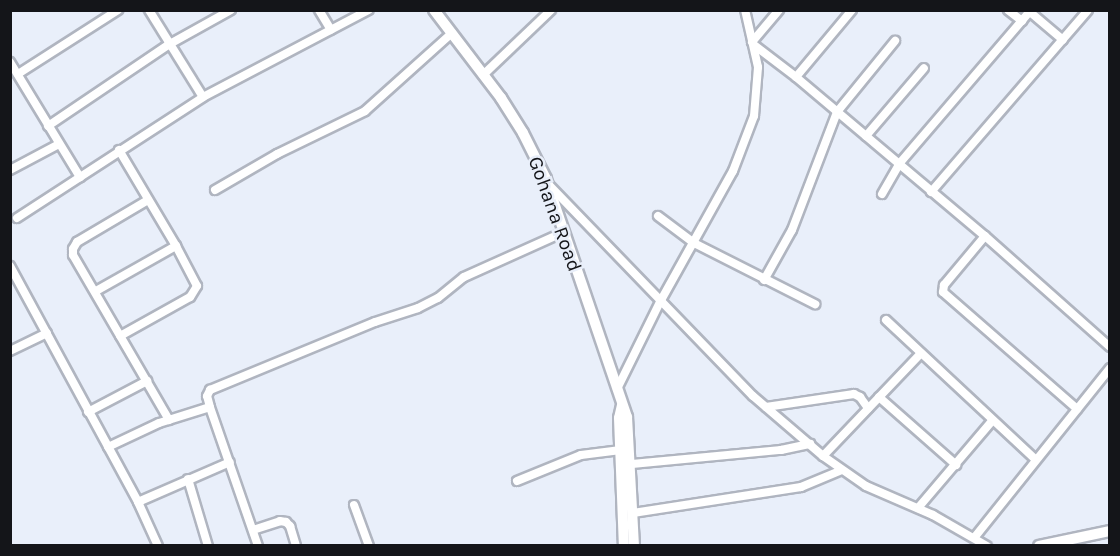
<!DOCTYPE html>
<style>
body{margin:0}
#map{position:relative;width:1120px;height:556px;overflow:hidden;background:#e9effa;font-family:Karla,sans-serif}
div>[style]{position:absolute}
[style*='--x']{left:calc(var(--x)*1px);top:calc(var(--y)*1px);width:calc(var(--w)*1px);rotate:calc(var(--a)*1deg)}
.roads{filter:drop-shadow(2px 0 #b0b5c0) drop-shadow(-2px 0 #b0b5c0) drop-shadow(0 2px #b0b5c0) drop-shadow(0 -2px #b0b5c0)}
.minor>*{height:8px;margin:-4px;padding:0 4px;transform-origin:4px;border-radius:4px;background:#fff}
.secondary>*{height:10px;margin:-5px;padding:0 5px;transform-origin:5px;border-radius:5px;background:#fff}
span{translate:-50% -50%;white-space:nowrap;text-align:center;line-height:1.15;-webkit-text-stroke:5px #e9effa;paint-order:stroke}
.street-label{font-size:20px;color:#141519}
.frame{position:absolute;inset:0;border:12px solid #141519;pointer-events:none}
</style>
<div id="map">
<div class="roads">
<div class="minor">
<div style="--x:149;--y:10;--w:102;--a:58.2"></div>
<div style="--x:319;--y:10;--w:23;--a:59"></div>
<div style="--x:1008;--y:10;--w:18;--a:38"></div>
<div style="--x:1030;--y:12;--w:43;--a:40.3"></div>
<div style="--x:752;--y:42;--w:42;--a:-49.8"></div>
<div style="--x:754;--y:45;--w:53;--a:37.3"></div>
<div style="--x:796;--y:77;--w:247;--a:40.1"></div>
<div style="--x:985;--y:236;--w:167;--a:41.6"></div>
<div style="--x:10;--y:62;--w:135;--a:58.7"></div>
<div style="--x:18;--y:74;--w:119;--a:-32.6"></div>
<div style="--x:483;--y:75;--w:94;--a:-43.7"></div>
<div style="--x:796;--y:77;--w:87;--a:-50.1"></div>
<div style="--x:48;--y:126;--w:145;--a:-34"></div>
<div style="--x:168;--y:45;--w:72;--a:-29.1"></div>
<div style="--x:866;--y:136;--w:89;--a:-49.5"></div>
<div style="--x:119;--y:150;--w:112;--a:59.3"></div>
<div style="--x:176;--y:246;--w:45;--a:62.3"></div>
<div style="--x:197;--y:286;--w:13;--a:122"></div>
<div style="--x:190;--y:297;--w:80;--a:150.9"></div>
<div style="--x:10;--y:170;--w:55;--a:-28"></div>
<div style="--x:550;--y:186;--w:292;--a:46"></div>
<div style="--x:753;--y:396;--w:92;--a:40.6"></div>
<div style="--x:823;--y:456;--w:52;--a:34.9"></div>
<div style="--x:866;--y:486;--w:73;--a:23.4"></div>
<div style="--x:933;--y:515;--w:62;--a:29.9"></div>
<div style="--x:215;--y:190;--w:72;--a:-30.1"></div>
<div style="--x:277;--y:154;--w:98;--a:-26"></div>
<div style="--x:365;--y:111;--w:117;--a:-41.9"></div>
<div style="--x:931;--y:192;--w:240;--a:-49.2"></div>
<div style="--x:882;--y:194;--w:34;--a:-60"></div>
<div style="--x:899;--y:164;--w:203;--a:-49.4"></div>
<div style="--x:148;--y:200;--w:82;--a:149.4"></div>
<div style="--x:77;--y:242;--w:8;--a:120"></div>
<div style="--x:73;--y:249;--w:6;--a:90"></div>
<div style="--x:73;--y:255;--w:191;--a:59.8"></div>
<div style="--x:658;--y:216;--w:45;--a:36.9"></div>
<div style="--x:694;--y:243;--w:136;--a:26.8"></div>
<div style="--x:17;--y:218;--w:222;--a:-33"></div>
<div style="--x:203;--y:97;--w:187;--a:-27.7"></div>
<div style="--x:985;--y:236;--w:64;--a:129.9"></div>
<div style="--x:944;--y:285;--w:7;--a:98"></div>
<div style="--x:943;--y:292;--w:178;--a:41.1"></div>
<div style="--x:10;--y:266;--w:268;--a:61.5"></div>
<div style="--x:138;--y:502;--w:48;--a:65.6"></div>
<div style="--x:764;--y:280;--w:57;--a:-60.8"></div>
<div style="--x:792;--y:230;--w:126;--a:-69.1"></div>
<div style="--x:837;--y:112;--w:92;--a:-50.8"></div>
<div style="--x:96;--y:291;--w:92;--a:-29.4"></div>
<div style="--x:886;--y:320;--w:205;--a:43"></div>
<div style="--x:10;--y:351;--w:41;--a:-25.9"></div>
<div style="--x:617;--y:389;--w:97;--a:-63.7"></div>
<div style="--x:660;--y:302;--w:150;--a:-60.9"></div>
<div style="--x:733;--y:171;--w:59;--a:-69.1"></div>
<div style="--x:754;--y:116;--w:49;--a:-85.3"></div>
<div style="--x:758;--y:67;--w:58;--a:-102.8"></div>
<div style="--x:879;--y:397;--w:103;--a:41.4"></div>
<div style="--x:766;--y:407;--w:89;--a:-8.4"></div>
<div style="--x:854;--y:394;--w:7;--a:27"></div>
<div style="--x:860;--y:397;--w:14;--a:54"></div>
<div style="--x:88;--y:412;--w:67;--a:-27.7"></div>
<div style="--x:108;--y:447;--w:56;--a:-25.2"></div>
<div style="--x:159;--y:423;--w:53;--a:-17.4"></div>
<div style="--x:823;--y:456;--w:142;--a:-46.4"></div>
<div style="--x:632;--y:464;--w:150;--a:-5.4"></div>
<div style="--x:781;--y:450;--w:30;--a:-12"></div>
<div style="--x:188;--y:479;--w:70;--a:73.4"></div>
<div style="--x:517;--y:481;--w:69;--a:-22.1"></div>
<div style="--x:581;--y:455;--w:40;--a:-7.1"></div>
<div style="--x:138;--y:502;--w:100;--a:-23.5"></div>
<div style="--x:354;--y:505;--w:44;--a:69.9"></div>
<div style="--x:918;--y:508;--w:114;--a:-49.6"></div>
<div style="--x:633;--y:513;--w:170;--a:-8.8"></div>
<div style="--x:801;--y:487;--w:44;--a:-22.5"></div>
<div style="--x:253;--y:530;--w:28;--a:-18"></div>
<div style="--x:280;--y:521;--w:6;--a:9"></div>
<div style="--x:286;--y:522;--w:6;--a:45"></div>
<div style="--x:290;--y:526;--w:21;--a:73"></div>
<div style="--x:974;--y:538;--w:218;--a:-51.3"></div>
<div style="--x:258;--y:546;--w:147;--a:-109.1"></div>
<div style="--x:210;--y:407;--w:11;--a:-105"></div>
<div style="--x:207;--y:396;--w:7;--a:-63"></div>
<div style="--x:210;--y:390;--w:178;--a:-22.4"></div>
<div style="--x:375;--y:322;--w:45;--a:-18"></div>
<div style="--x:418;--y:308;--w:22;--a:-27"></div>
<div style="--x:438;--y:298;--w:33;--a:-39"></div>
<div style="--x:464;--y:277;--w:110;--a:-24.2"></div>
</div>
<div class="secondary">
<div style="--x:434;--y:10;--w:111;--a:52.7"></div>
<div style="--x:501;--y:98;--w:41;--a:57.8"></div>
<div style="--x:523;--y:133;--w:51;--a:63.4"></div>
<div style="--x:546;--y:179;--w:251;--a:71.2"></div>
<div style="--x:627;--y:417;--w:129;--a:86.9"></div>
<div style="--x:622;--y:405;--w:13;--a:103"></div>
<div style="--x:619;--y:418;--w:128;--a:87.8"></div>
<div style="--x:1039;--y:546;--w:73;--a:-11.9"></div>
</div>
</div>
<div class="street-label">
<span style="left:555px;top:214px;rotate:70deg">Gohana Road</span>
</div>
<div class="frame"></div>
</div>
